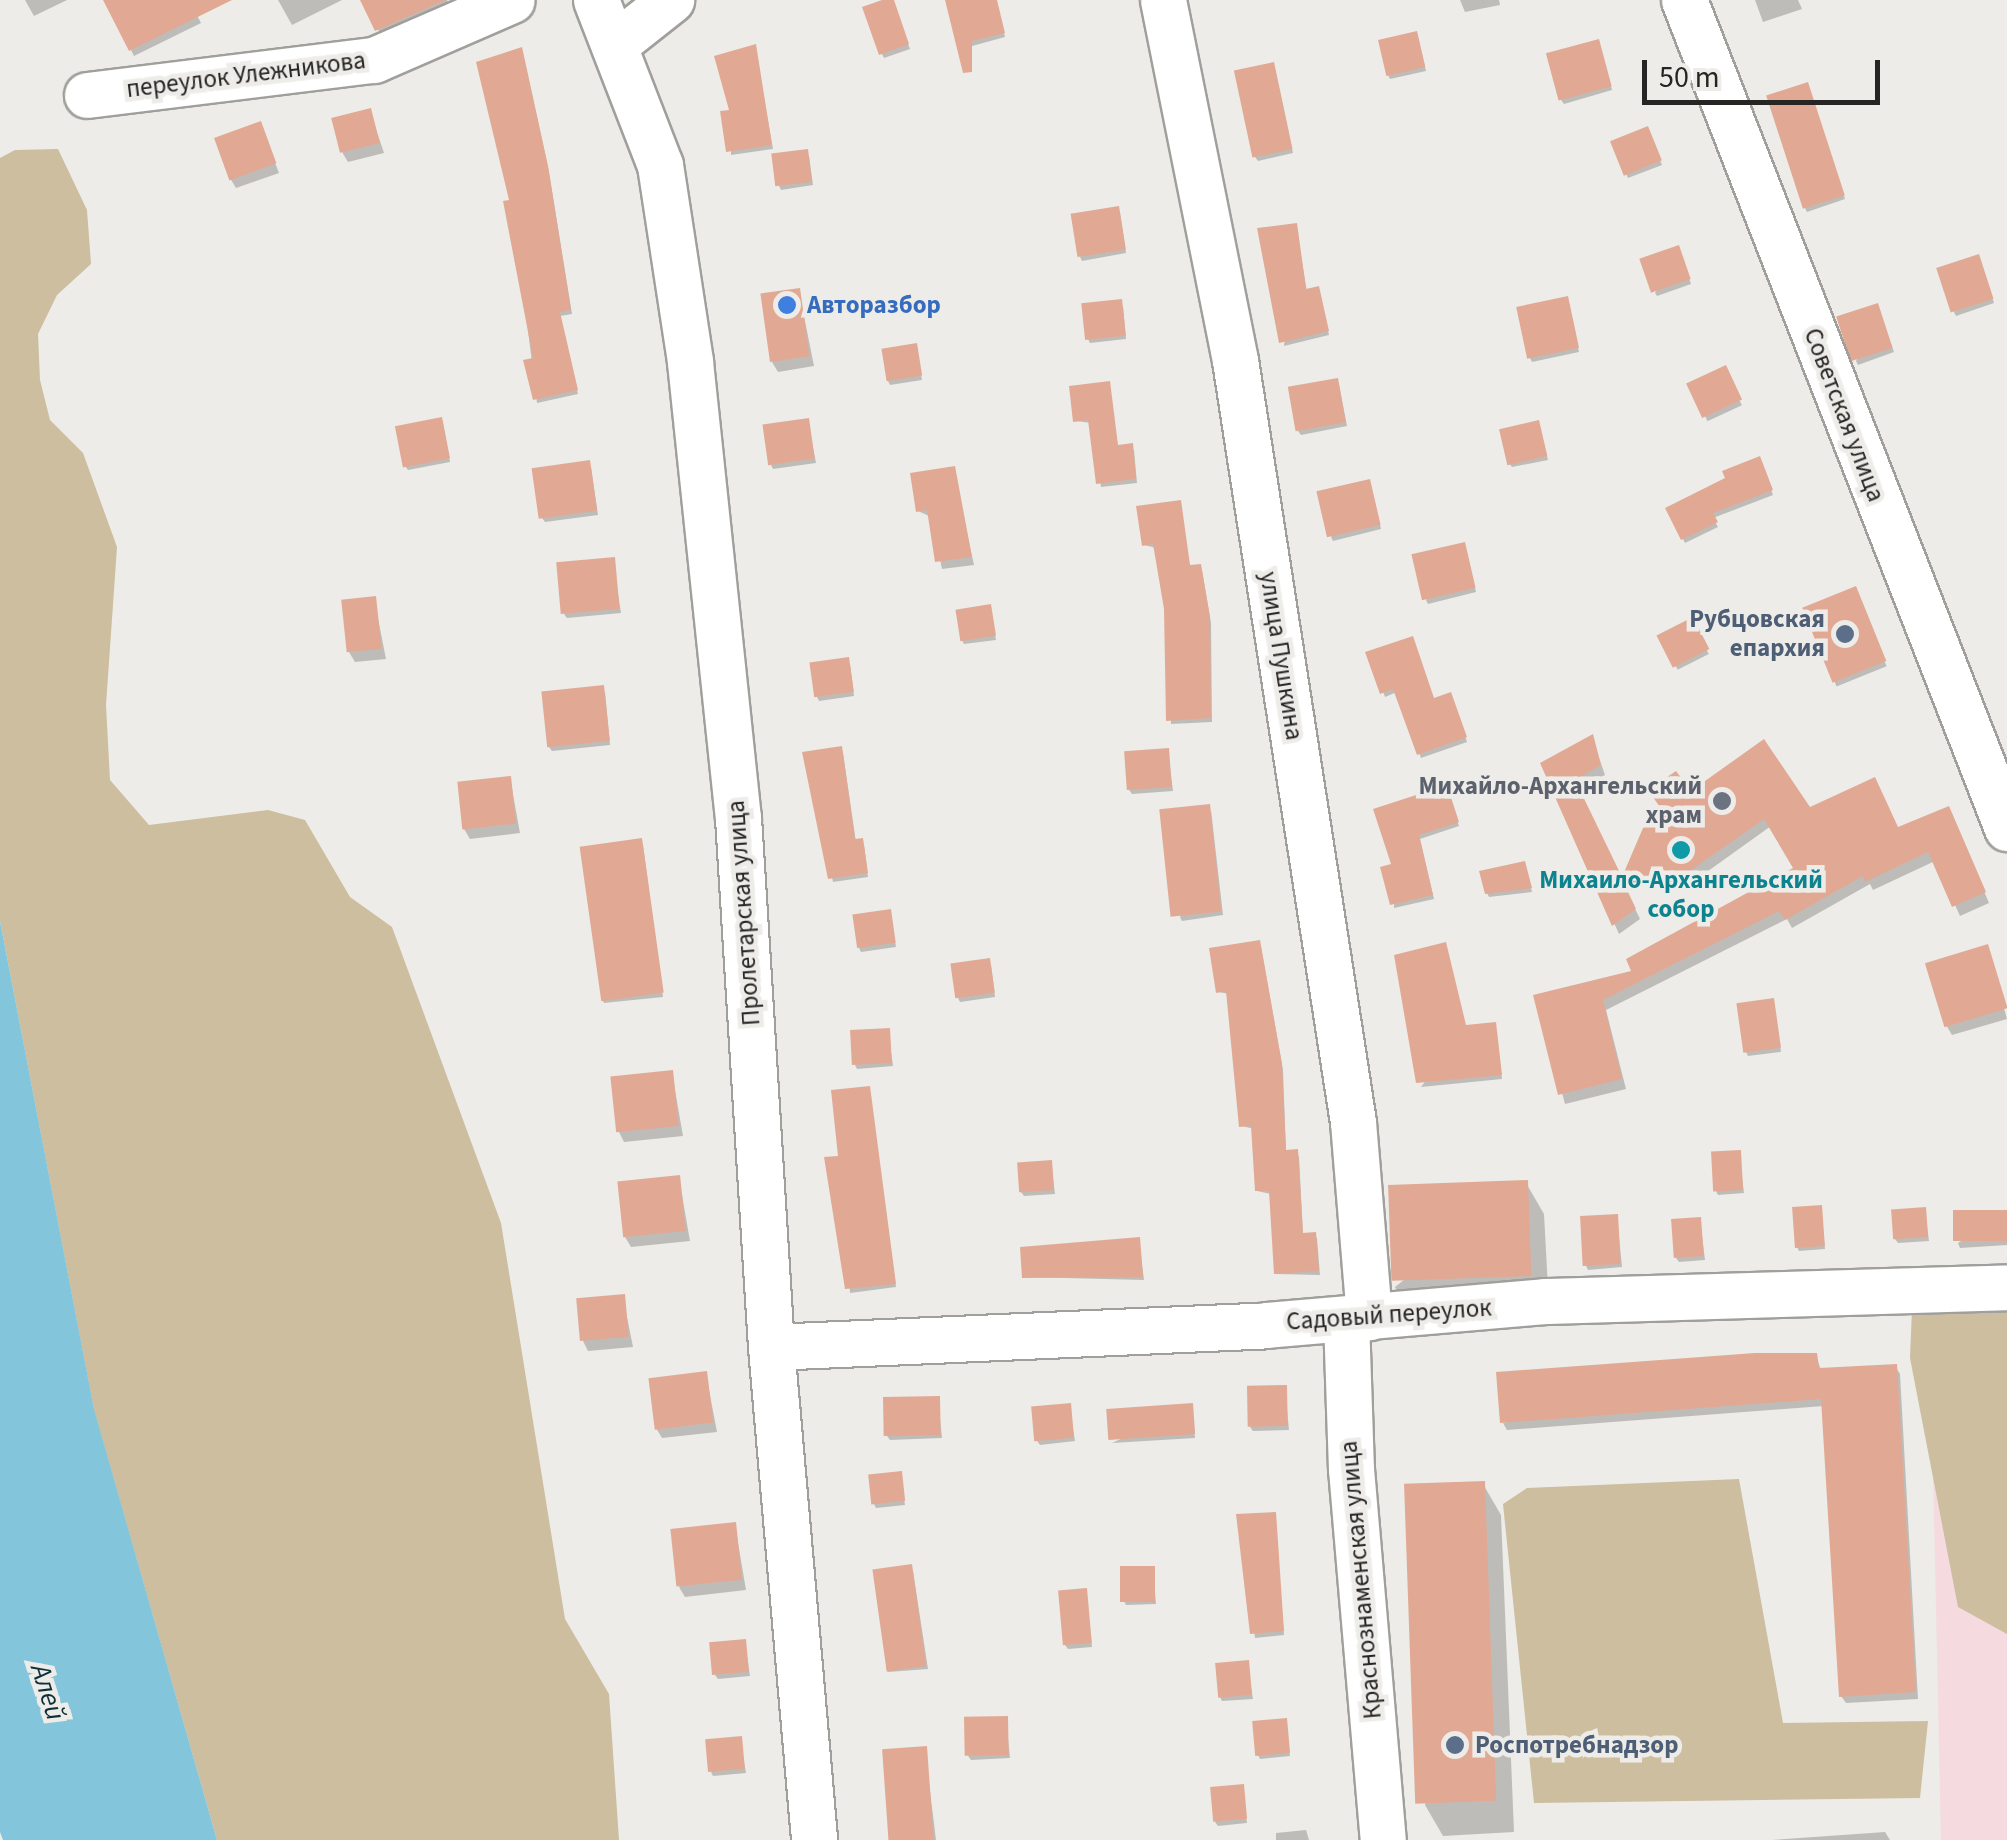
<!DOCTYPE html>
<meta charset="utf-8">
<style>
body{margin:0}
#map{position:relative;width:2007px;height:1840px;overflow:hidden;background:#edece8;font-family:"Source Sans 3",sans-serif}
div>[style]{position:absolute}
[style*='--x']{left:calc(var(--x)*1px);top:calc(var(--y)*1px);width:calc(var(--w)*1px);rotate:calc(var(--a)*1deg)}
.education>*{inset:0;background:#f5dae0}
.green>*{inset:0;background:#ccbe9e}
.water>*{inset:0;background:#83c5db}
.shadow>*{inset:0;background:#0003;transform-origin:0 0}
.building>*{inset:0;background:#e1a993;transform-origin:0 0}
.roads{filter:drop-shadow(2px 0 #a09f9c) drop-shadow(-2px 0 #a09f9c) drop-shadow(0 2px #a09f9c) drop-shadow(0 -2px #a09f9c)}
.minor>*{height:45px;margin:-22.5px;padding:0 22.5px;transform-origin:22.5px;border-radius:22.5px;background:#fff}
.dots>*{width:28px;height:28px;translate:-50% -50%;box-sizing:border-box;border:5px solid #edece8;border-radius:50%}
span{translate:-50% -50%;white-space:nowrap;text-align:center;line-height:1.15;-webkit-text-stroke:9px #edece8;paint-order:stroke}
.street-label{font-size:25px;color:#262524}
.shop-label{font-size:25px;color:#366cbe;font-weight:700}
.left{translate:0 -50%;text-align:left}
.service-label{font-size:25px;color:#4e5e75;font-weight:700}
.right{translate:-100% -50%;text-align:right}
.worship-label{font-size:25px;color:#5b616d;font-weight:700}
.culture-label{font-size:25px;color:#0d838f;font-weight:700}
.water-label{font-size:28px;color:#0e2f38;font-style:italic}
.scale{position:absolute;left:1642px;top:60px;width:238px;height:45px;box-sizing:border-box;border:5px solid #262524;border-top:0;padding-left:12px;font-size:30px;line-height:35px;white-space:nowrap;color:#262524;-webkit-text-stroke:8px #edece8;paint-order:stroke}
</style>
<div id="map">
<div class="education">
<div style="clip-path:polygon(2007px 1328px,2007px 1840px,1941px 1840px,1930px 1333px)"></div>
</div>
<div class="green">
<div style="clip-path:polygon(58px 149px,87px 210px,91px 264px,57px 295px,38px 334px,40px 380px,50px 420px,83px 453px,117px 547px,106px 705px,110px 780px,149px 825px,268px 810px,305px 820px,350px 897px,392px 927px,501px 1223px,565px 1619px,609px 1694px,619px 1840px,217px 1840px,94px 1410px,0 921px,0 158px,15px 150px)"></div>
<div style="clip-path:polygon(2007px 1301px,2007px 1634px,1958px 1607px,1910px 1358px,1912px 1309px)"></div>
<div style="clip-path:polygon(1739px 1479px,1783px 1723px,1928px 1721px,1920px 1798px,1534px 1803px,1503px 1504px,1527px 1488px)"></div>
</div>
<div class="water">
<div style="clip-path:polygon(0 921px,94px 1409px,217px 1840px,3px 1840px,0 1832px)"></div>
</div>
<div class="shadow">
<div style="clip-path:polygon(25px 0,67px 0,34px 16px)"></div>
<div style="clip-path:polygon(106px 0,189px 0,201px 23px,134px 56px)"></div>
<div style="clip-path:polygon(278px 0,342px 0,292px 25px)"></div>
<div style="clip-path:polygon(363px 0,447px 0,455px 15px,386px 45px)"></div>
<div style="clip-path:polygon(891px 0,910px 49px,884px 58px,882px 54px)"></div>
<div style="clip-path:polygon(966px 0,996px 0,1005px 37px,961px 49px)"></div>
<div style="clip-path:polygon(1460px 0,1499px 0,1500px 5px,1465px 12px)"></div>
<div style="clip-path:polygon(1755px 0,1798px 0,1802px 9px,1763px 22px)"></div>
<div style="clip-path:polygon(1418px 38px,1426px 71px,1390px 79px,1388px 75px)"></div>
<div style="clip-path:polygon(755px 46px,773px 149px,731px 155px,732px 112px)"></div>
<div style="clip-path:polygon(1600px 46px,1612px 90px,1564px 104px,1561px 100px)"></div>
<div style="clip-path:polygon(523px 54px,549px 172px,572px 314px,560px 316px,578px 394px,537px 403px,512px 202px)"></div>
<div style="clip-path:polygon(1275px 69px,1293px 153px,1258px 161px,1255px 157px)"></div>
<div style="clip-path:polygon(1809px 89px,1845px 199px,1807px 212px,1805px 208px)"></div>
<div style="clip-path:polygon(370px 111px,384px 153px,348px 162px,342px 152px)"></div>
<div style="clip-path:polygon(260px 124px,279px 173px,236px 188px,230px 178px)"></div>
<div style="clip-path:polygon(1649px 133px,1662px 165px,1628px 178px,1613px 143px)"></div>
<div style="clip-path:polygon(809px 156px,813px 185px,781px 190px,779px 186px)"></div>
<div style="clip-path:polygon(1120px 213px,1126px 253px,1082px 261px,1080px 257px)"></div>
<div style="clip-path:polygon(1296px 225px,1307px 292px,1320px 293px,1329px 335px,1284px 346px)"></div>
<div style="clip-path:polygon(1680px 252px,1691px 284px,1657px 296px,1655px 293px)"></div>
<div style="clip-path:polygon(1980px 260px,1994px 303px,1956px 316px,1954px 312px)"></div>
<div style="clip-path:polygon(799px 291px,814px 366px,778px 372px,772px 362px)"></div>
<div style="clip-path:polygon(1569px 303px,1579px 352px,1532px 362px,1530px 358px)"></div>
<div style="clip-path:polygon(1123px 306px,1126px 339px,1090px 343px,1088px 339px)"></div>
<div style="clip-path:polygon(1879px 310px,1894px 352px,1858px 365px,1856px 361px)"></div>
<div style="clip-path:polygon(916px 346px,922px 380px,890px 385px,888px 381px)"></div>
<div style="left:1725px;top:369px;width:40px;height:38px;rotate:65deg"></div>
<div style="clip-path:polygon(1109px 384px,1118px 448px,1134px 450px,1137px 483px,1101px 487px,1091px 423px,1076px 421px)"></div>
<div style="clip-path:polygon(1339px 385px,1347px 426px,1301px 435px,1298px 431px)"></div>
<div style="clip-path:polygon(808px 421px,816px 463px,773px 469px,771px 465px)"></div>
<div style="clip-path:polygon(443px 423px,450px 462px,408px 470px,405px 466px)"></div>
<div style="clip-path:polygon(1540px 427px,1548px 460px,1512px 467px,1509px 463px)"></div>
<div style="clip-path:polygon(1761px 463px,1773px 495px,1713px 518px,1718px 527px,1685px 543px,1668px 509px)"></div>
<div style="clip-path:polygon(591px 467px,598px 515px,545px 522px,542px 518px)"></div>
<div style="clip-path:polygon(953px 469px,974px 565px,942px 569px,931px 517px,918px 511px)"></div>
<div style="clip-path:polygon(1371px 486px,1381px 529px,1333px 541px,1331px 537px)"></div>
<div style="clip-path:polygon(1180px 503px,1190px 568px,1202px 571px,1211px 623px,1212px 722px,1171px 724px,1166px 609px,1156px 548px,1144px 545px)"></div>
<div style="clip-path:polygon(1466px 549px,1476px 592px,1428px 604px,1426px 600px)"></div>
<div style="clip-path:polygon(613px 560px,621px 613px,567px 618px,564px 614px)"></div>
<div style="left:1857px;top:593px;width:79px;height:54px;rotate:68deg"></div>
<div style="clip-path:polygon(374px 598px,386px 659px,355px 662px,349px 652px)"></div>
<div style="clip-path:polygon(990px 607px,996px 640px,964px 644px,962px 640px)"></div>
<div style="left:1692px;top:621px;width:37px;height:35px;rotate:63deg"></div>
<div style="clip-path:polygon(1369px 654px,1434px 701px,1453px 699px,1467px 742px,1421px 758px,1397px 692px,1385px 697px)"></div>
<div style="clip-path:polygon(850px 664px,854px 696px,819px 701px,817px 697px)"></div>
<div style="clip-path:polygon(605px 692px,610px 745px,552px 751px,549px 747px)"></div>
<div style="clip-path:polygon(1592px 738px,1605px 775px,1579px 790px,1622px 882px,1648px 822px,1690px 795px,1898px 830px,1953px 818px,1989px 903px,1960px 916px,1935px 861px,1873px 890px,1870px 884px,1792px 928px,1787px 919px,1606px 1010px,1626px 1089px,1565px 1104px,1536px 996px,1635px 972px,1797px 869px,1771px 826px,1690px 884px,1625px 888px,1640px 919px,1619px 934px,1543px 764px)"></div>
<div style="clip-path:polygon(1168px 750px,1173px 791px,1132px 794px,1129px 790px)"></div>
<div style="clip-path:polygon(843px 753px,856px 842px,864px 845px,868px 877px,833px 882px,805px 754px)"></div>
<div style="clip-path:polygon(510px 778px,520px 833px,470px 839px,464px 829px)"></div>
<div style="clip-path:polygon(1448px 792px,1459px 826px,1420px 839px,1434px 899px,1394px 908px,1395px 866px)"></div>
<div style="clip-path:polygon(1211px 810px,1223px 915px,1182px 921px,1180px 917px)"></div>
<div style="clip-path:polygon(643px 845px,663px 997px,604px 1003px,602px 999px)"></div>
<div style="clip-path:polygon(1526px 868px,1532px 892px,1489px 897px,1487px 893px)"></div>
<div style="clip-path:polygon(890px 911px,896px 947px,861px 952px,859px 948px)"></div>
<div style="clip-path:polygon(1261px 947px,1283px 1070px,1286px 1152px,1299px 1156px,1303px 1235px,1317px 1238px,1320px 1275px,1276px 1274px,1271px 1194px,1257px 1191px,1254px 1129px,1242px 1126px,1229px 994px,1218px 992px)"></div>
<div style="clip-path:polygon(1987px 947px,2007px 1019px,1952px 1035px,1946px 1025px)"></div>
<div style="clip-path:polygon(991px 965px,995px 997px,960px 1002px,958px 998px)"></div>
<div style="clip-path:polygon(1773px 1000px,1781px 1052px,1748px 1056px,1746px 1052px)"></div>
<div style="clip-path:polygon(1495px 1024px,1502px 1079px,1421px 1087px,1466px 1027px)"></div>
<div style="clip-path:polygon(888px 1030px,893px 1066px,857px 1069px,855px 1065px)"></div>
<div style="clip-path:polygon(672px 1073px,683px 1136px,624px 1142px,619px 1132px)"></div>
<div style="clip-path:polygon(869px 1088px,896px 1287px,850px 1293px,841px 1158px)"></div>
<div style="clip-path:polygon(1739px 1153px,1744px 1193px,1718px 1195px,1716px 1191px)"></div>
<div style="clip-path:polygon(1051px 1162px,1055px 1194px,1024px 1196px,1021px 1192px)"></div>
<div style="clip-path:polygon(679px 1178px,690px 1241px,631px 1247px,625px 1237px)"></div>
<div style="clip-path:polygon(1526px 1183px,1544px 1214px,1549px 1306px,1413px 1318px,1395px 1287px)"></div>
<div style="clip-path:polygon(1821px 1208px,1825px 1249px,1799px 1251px,1797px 1247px)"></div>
<div style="clip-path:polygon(1925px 1210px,1929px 1241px,1898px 1243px,1895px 1239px)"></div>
<div style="clip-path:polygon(2007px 1213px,2007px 1245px,1960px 1248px,1958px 1243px)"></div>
<div style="clip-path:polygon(1617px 1217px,1622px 1267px,1588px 1270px,1586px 1266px)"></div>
<div style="clip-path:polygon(1700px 1219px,1705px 1260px,1679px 1262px,1676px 1258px)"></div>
<div style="clip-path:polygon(1139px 1240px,1144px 1280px,1024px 1277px)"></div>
<div style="clip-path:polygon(623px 1297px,633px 1347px,588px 1351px,583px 1341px)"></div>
<div style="clip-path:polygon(1816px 1356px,1821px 1370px,1895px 1366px,1900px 1374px,1918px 1699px,1846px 1703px,1841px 1696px,1824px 1406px,1507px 1430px,1503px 1423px)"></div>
<div style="clip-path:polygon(706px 1374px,717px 1432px,662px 1438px,656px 1428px)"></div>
<div style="clip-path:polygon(1285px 1388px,1289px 1430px,1253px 1431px,1250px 1427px)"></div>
<div style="clip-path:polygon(938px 1399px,942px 1438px,890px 1440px,887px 1436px)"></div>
<div style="clip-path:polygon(1069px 1405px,1075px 1441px,1040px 1445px,1037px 1441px)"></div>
<div style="clip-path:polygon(1191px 1406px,1195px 1438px,1112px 1443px)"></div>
<div style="clip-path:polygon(900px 1474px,905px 1505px,876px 1508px,874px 1504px)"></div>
<div style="clip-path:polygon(1483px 1484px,1501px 1515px,1514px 1832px,1443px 1836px,1425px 1805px)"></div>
<div style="clip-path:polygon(1274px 1515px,1284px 1635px,1255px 1638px,1238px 1516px)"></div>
<div style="clip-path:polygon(735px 1525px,746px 1590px,685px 1597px,679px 1587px)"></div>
<div style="clip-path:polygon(1153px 1568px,1156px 1604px,1126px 1605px,1124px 1601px)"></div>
<div style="clip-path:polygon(913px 1571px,928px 1669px,888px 1672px,886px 1668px)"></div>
<div style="clip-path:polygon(1086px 1591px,1092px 1647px,1068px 1649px,1065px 1645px)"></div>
<div style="clip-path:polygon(745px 1642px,750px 1676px,718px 1679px,715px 1675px)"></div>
<div style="clip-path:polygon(1247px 1663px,1253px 1699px,1222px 1701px,1220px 1697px)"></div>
<div style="clip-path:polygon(1006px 1719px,1010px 1758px,971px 1760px,968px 1756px)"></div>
<div style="clip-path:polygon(1285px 1720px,1290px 1756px,1260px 1759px,1258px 1755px)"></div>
<div style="clip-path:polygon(740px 1739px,746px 1773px,713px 1776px,711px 1772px)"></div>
<div style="clip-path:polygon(925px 1749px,936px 1840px,893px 1840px)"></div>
<div style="clip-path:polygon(1242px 1787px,1247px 1823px,1218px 1826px,1215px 1822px)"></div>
<div style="clip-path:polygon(1306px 1830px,1309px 1840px,1276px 1840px,1276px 1833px)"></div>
<div style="clip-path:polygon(1885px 1832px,1890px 1840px,1772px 1840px)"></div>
</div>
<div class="building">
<div style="clip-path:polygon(103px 0,232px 0,129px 51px)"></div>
<div style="clip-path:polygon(360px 0,446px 0,375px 31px)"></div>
<div style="clip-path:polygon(882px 0,894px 0,909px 44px,879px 55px,862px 7px)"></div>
<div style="clip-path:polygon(945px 0,997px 0,1005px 33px,972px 41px,972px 72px,963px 73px)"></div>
<div style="left:1417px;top:31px;width:37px;height:40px;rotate:77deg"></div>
<div style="left:1599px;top:39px;width:49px;height:55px;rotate:75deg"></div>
<div style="clip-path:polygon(756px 44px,772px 145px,726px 152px,720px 111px,729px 110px,714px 56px)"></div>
<div style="clip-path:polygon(522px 47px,548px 166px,571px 310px,560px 312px,578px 390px,533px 400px,523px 360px,533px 358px,503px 201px,509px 200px,476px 62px)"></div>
<div style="left:1274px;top:62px;width:89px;height:41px;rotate:78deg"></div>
<div style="left:1808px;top:82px;width:119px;height:44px;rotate:72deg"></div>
<div style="left:371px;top:108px;width:36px;height:41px;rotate:76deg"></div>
<div style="left:261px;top:121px;width:45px;height:50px;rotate:70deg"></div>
<div style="left:1648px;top:126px;width:37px;height:41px;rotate:68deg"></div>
<div style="left:808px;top:149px;width:33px;height:37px;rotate:83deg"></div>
<div style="left:1119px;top:206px;width:44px;height:49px;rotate:81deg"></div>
<div style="clip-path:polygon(1297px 223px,1306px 289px,1319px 286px,1329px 331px,1279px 343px,1257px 228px)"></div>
<div style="left:1679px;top:245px;width:36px;height:42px;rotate:71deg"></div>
<div style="left:1979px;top:254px;width:47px;height:45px;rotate:72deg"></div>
<div style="left:800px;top:288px;width:69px;height:40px;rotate:82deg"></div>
<div style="left:1568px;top:296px;width:53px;height:53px;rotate:78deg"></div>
<div style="left:1122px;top:299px;width:37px;height:41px;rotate:84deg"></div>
<div style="left:1878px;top:303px;width:47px;height:44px;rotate:72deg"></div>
<div style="left:917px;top:343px;width:33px;height:36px;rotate:81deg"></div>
<div style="left:1726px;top:365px;width:38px;height:44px;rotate:65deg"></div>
<div style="left:1338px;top:378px;width:45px;height:51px;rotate:80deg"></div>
<div style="clip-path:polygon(1110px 381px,1118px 445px,1133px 443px,1136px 479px,1096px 484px,1088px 420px,1073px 422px,1069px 386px)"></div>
<div style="left:442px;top:417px;width:42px;height:48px;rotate:79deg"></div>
<div style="left:809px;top:418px;width:41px;height:47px;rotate:82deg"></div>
<div style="left:1539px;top:420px;width:37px;height:41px;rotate:77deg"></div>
<div style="clip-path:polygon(1760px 456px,1773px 490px,1713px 513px,1718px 522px,1681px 540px,1665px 508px,1725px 478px,1722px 471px)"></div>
<div style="left:590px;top:460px;width:51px;height:59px;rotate:82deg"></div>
<div style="clip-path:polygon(955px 466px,972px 557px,935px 562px,927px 510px,916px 512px,910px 473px)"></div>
<div style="left:1370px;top:479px;width:47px;height:55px;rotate:77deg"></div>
<div style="clip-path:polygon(1181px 500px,1190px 565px,1201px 564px,1210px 617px,1211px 718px,1166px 721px,1164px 609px,1153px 544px,1142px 546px,1136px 506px)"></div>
<div style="left:1465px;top:542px;width:47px;height:55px;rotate:77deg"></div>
<div style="left:615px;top:557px;width:52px;height:59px;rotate:85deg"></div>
<div style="left:1856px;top:586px;width:81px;height:58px;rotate:68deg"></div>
<div style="left:376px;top:596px;width:53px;height:35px;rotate:84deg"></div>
<div style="left:991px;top:604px;width:32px;height:36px;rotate:81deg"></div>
<div style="left:1693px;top:617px;width:36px;height:41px;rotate:63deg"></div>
<div style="clip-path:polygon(1413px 636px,1434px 698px,1451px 692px,1467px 737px,1417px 755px,1393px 689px,1380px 694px,1365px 652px)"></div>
<div style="left:849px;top:657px;width:35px;height:40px;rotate:82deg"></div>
<div style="left:604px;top:685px;width:56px;height:63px;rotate:84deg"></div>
<div style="clip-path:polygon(1593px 734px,1601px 765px,1575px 780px,1622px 877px,1646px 821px,1662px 810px,1648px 790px,1676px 771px,1691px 791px,1764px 739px,1810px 807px,1875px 777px,1898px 827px,1949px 806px,1986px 892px,1952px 907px,1928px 852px,1865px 882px,1863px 876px,1785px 920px,1779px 911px,1603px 1000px,1622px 1079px,1558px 1095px,1533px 995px,1631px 971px,1626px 959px,1793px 868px,1764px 819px,1684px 875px,1622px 879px,1636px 909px,1612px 926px,1540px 763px)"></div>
<div style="clip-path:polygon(842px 746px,855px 839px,863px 838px,868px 873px,828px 879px,802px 752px)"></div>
<div style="left:1169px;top:748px;width:39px;height:45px;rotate:86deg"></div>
<div style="left:511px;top:776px;width:48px;height:54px;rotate:84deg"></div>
<div style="clip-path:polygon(1447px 785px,1459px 822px,1419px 835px,1433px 895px,1390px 905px,1380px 867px,1391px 864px,1373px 809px)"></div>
<div style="left:1210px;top:804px;width:108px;height:51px;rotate:84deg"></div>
<div style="left:642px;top:838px;width:156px;height:63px;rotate:82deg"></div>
<div style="clip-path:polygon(1525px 861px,1532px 888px,1485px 894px,1479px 871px)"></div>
<div style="left:891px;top:909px;width:34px;height:39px;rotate:82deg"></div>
<div style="clip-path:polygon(1260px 940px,1282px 1064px,1286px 1150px,1298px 1149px,1303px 1233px,1316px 1232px,1319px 1271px,1274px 1274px,1269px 1191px,1255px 1191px,1251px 1126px,1239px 1127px,1226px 991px,1216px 993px,1209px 948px)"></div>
<div style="clip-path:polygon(1446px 942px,1466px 1025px,1496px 1022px,1502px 1075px,1416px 1083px,1394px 955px)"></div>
<div style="left:1988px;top:944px;width:67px;height:66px;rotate:73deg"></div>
<div style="left:990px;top:958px;width:35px;height:40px;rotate:82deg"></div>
<div style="left:1774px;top:998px;width:50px;height:38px;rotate:82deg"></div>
<div style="left:890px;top:1028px;width:35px;height:40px;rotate:87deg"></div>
<div style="left:673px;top:1070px;width:56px;height:63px;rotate:84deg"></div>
<div style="clip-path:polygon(870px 1086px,896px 1284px,845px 1289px,824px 1157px,838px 1156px,831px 1090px)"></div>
<div style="left:1741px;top:1150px;width:40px;height:30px;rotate:87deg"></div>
<div style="left:1052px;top:1160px;width:30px;height:35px;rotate:86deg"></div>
<div style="left:680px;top:1175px;width:56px;height:63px;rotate:84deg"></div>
<div style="left:1528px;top:1180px;width:96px;height:140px;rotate:88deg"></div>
<div style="left:1822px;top:1205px;width:41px;height:30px;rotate:86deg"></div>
<div style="left:1926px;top:1207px;width:30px;height:35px;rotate:86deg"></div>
<div style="left:2007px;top:1210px;width:31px;height:54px;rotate:90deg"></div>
<div style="left:1618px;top:1214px;width:50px;height:38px;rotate:87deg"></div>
<div style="left:1701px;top:1217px;width:39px;height:30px;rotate:86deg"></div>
<div style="clip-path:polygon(1140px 1237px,1143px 1277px,1022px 1278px,1020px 1247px)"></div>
<div style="left:625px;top:1294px;width:43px;height:49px;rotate:85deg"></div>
<div style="clip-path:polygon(1755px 1353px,1817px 1353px,1819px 1368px,1897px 1364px,1916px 1692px,1839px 1697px,1821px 1399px,1500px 1423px,1496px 1372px)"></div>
<div style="left:707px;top:1371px;width:52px;height:59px;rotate:83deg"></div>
<div style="left:1287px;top:1385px;width:41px;height:40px;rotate:89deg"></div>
<div style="left:940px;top:1396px;width:39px;height:57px;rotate:89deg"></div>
<div style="left:1071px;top:1403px;width:35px;height:40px;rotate:85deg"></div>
<div style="left:1193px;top:1403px;width:31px;height:87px;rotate:86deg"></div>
<div style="left:902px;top:1471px;width:30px;height:34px;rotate:84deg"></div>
<div style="left:1485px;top:1481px;width:320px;height:81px;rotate:88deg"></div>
<div style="clip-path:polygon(1276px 1512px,1284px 1631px,1250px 1634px,1236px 1514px)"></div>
<div style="left:736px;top:1522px;width:58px;height:66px;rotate:84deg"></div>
<div style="left:912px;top:1564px;width:103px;height:40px;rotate:82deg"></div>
<div style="left:1120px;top:1566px;width:35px;height:36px"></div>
<div style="left:1087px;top:1588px;width:55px;height:29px;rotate:85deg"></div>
<div style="left:746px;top:1639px;width:33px;height:37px;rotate:85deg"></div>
<div style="left:1249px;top:1660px;width:35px;height:34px;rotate:85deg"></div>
<div style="left:1008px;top:1716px;width:39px;height:44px;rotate:89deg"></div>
<div style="left:1287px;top:1718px;width:35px;height:35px;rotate:85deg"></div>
<div style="left:742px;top:1736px;width:33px;height:37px;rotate:85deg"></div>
<div style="left:927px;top:1746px;width:94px;height:45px;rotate:86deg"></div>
<div style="left:1244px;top:1784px;width:35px;height:34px;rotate:85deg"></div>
</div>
<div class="roads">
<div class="minor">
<div style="--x:596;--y:0;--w:177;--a:68.8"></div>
<div style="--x:660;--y:165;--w:199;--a:81.3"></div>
<div style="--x:690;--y:362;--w:459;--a:84"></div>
<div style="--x:738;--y:818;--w:530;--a:86.43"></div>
<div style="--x:771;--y:1347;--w:495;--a:85"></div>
<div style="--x:1163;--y:0;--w:367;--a:78.7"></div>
<div style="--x:1235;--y:360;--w:771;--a:81.2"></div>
<div style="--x:1353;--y:1122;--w:196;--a:85.3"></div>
<div style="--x:1684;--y:0;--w:889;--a:68.69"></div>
<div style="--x:614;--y:45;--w:73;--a:-38.3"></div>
<div style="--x:87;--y:95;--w:289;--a:-7"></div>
<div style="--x:374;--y:60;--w:150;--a:-23.5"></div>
<div style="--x:1346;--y:1319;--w:150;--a:88.1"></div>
<div style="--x:1351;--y:1469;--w:372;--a:85.1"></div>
<div style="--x:771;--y:1347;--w:495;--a:-2.5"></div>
<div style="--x:1266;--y:1325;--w:280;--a:-4.9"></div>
<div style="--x:1545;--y:1301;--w:462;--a:-1.7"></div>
</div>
</div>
<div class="dots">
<div style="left:787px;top:305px;background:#3f7fe0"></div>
<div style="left:1845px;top:634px;background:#5c6f8a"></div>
<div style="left:1722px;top:801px;background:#6b7280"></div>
<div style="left:1681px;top:850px;background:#0f9aa8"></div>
<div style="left:1455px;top:1745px;background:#5c6f8a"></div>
</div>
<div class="street-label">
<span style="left:246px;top:75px;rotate:-7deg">переулок Улежникова</span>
<span style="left:1844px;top:415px;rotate:69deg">Советская улица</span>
<span style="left:1281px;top:656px;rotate:81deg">улица Пушкина</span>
<span style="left:744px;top:913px;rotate:-94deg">Пролетарская улица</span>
<span style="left:1389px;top:1315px;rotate:-4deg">Садовый переулок</span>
<span style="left:1361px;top:1580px;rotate:-95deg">Краснознаменская улица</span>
</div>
<div class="shop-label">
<span class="left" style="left:807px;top:305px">Авторазбор</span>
</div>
<div class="service-label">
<span class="right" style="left:1825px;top:634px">Рубцовская<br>епархия</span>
<span class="left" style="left:1475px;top:1745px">Роспотребнадзор</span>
</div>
<div class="worship-label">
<span class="right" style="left:1702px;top:801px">Михайло-Архангельский<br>храм</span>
</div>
<div class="culture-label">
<span style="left:1681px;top:895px">Михаило-Архангельский<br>собор</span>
</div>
<div class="water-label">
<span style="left:48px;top:1692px;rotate:72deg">Алей</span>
</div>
<div class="scale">50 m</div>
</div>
